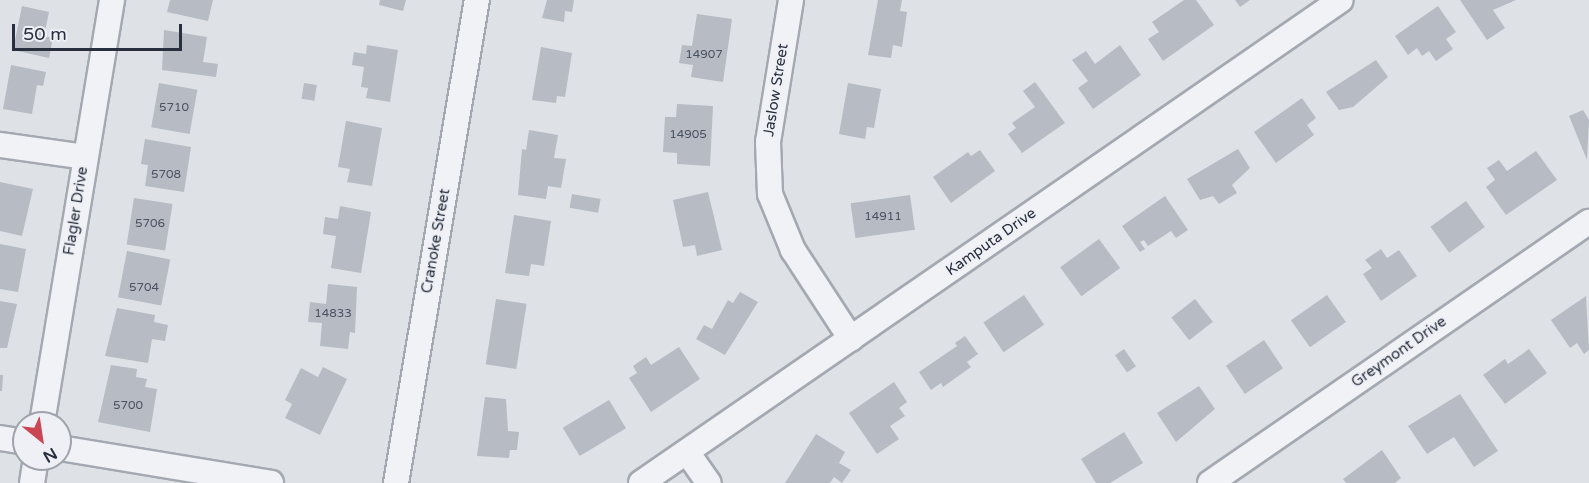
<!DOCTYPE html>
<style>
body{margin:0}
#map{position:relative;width:1589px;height:483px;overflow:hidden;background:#dee2e7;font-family:"Varela Round",sans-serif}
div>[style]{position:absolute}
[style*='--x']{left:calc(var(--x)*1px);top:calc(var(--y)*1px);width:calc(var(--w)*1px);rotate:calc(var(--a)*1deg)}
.building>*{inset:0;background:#b6bbc4;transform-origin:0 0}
.roads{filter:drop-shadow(2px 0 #a4a9b1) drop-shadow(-2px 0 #a4a9b1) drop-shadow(0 2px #a4a9b1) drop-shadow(0 -2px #a4a9b1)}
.minor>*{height:24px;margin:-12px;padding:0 12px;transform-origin:12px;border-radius:12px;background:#f1f2f6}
span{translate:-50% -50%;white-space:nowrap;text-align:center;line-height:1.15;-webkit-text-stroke:4.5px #eef0f5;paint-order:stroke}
.number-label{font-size:12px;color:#4c5260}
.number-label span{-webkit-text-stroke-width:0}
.street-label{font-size:15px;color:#282f3e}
.north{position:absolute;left:12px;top:411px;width:60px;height:60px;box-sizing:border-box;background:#eef0f5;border:2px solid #9fa3ac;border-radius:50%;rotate:150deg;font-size:16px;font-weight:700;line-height:24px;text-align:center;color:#282f3e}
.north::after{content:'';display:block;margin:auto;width:21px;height:27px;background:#ca4655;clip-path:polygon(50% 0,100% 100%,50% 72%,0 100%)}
.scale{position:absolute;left:12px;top:24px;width:170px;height:27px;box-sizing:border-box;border:3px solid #282f3e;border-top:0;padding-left:8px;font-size:18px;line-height:21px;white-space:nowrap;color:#282f3e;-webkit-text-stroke:4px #eef0f5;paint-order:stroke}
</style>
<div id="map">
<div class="building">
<div style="clip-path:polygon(170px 0,213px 0,208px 21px,167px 12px)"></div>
<div style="clip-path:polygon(380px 0,406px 0,403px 11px,379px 5px)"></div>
<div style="clip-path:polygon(547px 0,574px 0,572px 12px,565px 11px,564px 22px,542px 18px)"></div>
<div style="clip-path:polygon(878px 0,902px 0,900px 11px,907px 12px,902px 47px,893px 45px,891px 58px,868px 55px)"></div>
<div style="clip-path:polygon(1184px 0,1196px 0,1214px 25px,1163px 61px,1148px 39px,1159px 32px,1152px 22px)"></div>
<div style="clip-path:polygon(1235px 0,1250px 0,1240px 7px)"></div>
<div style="clip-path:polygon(1460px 0,1516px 0,1493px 10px,1505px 28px,1487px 40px)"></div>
<div style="clip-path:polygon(22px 6px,49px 12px,44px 36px,53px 38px,49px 58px,13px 50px)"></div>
<div style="clip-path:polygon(1438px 6px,1456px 32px,1446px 39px,1453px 49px,1436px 61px,1429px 51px,1422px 56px,1417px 48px,1408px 55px,1395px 36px)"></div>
<div style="clip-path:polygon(697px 14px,732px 19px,723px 82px,691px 77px,693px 65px,679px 63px,682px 45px,692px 46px)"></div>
<div style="clip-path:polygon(164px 30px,207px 37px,203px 62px,218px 64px,216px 77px,162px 70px)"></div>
<div style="clip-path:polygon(367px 45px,398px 50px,390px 102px,366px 98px,368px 88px,361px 87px,364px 67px,352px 65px,354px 52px,366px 54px)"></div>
<div style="clip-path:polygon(1120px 45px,1141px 75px,1093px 109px,1078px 88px,1088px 81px,1072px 60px,1086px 51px,1095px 64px)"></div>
<div style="clip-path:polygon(541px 47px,572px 53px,565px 97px,557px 96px,556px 103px,532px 100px)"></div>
<div style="clip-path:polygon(1376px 60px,1388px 77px,1353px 107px,1339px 110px,1326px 92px)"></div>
<div style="clip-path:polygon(11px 65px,46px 72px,43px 86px,37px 85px,32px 114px,3px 109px)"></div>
<div style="clip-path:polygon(1035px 82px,1065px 123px,1022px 153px,1008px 134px,1016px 128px,1012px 123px,1035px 107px,1023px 91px)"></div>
<div style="left:159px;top:83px;width:39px;height:45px;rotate:10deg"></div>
<div style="left:304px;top:83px;width:13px;height:16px;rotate:9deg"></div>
<div style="clip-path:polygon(848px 83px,881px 89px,874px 128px,867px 127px,865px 139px,839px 134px)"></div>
<div style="clip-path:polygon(1302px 98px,1316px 118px,1307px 125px,1314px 135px,1276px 163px,1254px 132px)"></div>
<div style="clip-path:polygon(677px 104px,713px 106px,710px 166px,677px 164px,677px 153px,663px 152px,665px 117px,676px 117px)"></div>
<div style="clip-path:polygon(1583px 110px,1589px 120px,1587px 160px,1569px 116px)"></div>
<div style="clip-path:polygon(346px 121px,382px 128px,372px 186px,347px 182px,350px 169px,338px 167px)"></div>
<div style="clip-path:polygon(529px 130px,558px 135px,554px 158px,566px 159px,561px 188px,548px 186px,546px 199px,518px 195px,522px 149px,526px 150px)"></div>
<div style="clip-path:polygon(145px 139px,191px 147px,184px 192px,145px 186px,148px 165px,141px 164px)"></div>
<div style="clip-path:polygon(1238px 149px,1250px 168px,1232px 185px,1237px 193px,1219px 204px,1213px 196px,1200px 200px,1187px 179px)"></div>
<div style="clip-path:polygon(980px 150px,995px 171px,951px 203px,933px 177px,968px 152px,971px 156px)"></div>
<div style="clip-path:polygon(1536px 151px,1557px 180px,1506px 215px,1486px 187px,1495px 180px,1487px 168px,1499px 160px,1507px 171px)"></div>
<div style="clip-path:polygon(0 182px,33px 189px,22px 236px,0 231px)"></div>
<div style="clip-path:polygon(708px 192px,722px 250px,697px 256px,695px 245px,683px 247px,673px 200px)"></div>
<div style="left:572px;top:194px;width:29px;height:14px;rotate:10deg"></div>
<div style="left:910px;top:195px;width:35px;height:60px;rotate:82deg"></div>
<div style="clip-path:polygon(1165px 196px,1188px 230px,1176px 238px,1171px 231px,1148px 246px,1144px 240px,1140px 242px,1145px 249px,1140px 252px,1122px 226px)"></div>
<div style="left:134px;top:198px;width:39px;height:47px;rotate:9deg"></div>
<div style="left:1466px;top:201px;width:32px;height:44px;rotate:54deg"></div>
<div style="clip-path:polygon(340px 206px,371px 212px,361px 273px,331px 268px,336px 236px,323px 234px,325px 217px,338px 219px)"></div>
<div style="clip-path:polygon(514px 215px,551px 221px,544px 266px,531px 264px,529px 276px,505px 273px)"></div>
<div style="left:1099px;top:239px;width:36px;height:48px;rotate:54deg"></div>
<div style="clip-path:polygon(0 244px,26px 249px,18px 292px,0 289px)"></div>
<div style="clip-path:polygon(1381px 249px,1387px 258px,1399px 250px,1417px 276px,1381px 301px,1363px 274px,1372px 268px,1365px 260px)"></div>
<div style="left:127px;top:251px;width:44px;height:47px;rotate:11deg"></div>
<div style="clip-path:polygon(328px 284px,357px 287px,355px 333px,350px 332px,348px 349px,320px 346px,322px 323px,308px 322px,310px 302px,326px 304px)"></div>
<div style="clip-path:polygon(740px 292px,758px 302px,725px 355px,696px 339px,704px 325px,712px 329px,728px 300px,733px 303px)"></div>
<div style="left:1024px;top:295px;width:36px;height:49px;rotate:56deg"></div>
<div style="left:1327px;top:295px;width:33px;height:44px;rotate:55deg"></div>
<div style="clip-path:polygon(1586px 296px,1589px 350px,1584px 354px,1577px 343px,1570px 348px,1551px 320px)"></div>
<div style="left:496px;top:299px;width:31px;height:66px;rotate:9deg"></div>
<div style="left:1195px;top:299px;width:29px;height:30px;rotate:52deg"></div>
<div style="clip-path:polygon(0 301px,17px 304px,7px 348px,0 348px)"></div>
<div style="clip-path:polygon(117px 308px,155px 315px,154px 322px,168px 325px,165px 341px,152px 339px,148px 363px,105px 356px)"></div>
<div style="clip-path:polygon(965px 336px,978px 354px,967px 362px,971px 367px,943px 387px,941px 383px,931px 390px,919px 372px,957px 346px,955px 343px)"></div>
<div style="left:1264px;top:340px;width:34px;height:46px;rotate:56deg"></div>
<div style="clip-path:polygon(679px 347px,700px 379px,651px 412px,629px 378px,637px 373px,633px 366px,646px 357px,651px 365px)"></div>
<div style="left:1124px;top:349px;width:21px;height:11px;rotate:55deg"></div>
<div style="clip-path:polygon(1529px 349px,1547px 373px,1505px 404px,1483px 375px,1505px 359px,1508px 364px)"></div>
<div style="clip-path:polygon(111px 365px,137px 369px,136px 377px,147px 379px,145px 387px,157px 389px,150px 432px,98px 422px)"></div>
<div style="clip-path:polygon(323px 367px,347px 379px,320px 435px,285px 418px,292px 404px,285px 400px,301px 368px,318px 377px)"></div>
<div style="clip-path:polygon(0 375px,3px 375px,2px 391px,0 391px)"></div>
<div style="clip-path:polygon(894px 382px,907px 402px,899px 408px,905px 416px,890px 426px,899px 439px,877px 454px,849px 413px)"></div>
<div style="clip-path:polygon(1199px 386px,1215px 409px,1176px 442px,1157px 413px)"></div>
<div style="clip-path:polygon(1460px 394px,1498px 451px,1474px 467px,1454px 437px,1427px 454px,1408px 426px)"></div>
<div style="clip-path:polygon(485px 397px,506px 399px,508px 431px,519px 432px,517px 450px,510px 450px,509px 458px,477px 456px)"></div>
<div style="left:609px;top:400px;width:33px;height:54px;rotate:59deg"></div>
<div style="clip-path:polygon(1124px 432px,1143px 463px,1110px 483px,1096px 483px,1081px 459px)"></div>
<div style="clip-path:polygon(816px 434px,845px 452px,839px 463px,851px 470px,842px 483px,834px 477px,830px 483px,785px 483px)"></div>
<div style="clip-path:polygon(1382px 450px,1401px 478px,1395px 483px,1346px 483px,1343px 479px)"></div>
</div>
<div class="roads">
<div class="minor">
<div style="--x:791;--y:0;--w:144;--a:99.2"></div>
<div style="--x:768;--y:142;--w:52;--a:87.8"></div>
<div style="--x:770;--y:194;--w:61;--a:67.7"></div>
<div style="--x:793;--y:250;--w:106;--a:56.9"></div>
<div style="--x:0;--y:145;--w:86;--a:8"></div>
<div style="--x:42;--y:423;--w:429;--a:-80.6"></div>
<div style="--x:0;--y:438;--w:24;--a:9"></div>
<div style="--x:60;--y:448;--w:214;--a:9.4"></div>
<div style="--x:687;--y:452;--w:38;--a:55"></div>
<div style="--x:32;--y:483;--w:24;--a:-81"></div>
<div style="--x:396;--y:483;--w:490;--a:-80.5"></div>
<div style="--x:641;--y:483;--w:850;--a:-34.61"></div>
<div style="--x:1210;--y:483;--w:460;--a:-34.6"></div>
</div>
</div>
<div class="number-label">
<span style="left:704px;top:55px">14907</span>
<span style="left:174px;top:108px">5710</span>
<span style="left:688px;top:135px">14905</span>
<span style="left:166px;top:175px">5708</span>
<span style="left:883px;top:217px">14911</span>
<span style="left:150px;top:224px">5706</span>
<span style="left:144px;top:288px">5704</span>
<span style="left:333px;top:314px">14833</span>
<span style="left:128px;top:406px">5700</span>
</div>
<div class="street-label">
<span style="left:776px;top:90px;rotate:-81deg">Jaslow Street</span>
<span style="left:76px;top:211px;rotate:-81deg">Flagler Drive</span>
<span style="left:436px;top:241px;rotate:-80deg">Cranoke Street</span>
<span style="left:991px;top:242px;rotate:-35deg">Kamputa Drive</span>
<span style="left:1399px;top:352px;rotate:-35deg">Greymont Drive</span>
</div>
<div class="north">N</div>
<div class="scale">50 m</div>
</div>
